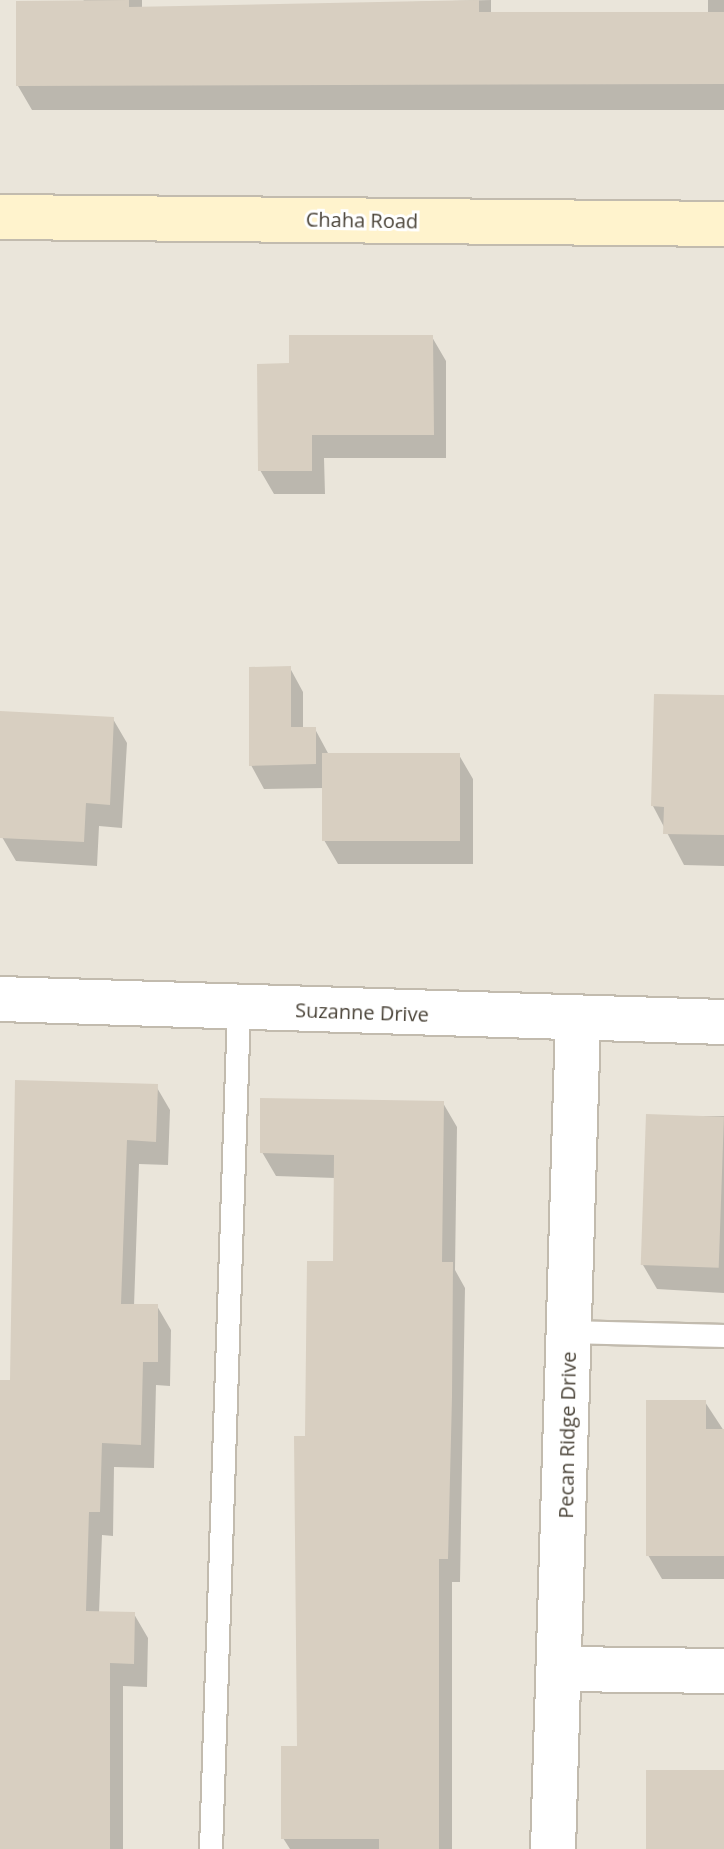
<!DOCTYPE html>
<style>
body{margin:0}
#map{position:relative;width:724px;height:1849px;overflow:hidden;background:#f6f3ec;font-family:"Open Sans",sans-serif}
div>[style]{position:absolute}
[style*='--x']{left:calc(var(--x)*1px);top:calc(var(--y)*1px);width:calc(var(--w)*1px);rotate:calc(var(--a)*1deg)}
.residential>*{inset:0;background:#eae5da;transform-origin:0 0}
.shadow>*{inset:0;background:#0003}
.building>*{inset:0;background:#d8cfc1;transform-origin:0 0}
.roads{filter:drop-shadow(2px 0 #c2bbae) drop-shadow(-2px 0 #c2bbae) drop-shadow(0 2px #c2bbae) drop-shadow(0 -2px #c2bbae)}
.lane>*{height:22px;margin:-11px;padding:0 11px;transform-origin:11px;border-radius:11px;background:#fff}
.street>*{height:44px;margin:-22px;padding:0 22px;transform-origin:22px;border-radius:22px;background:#fff}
.secondary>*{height:44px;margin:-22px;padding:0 22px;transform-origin:22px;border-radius:22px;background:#fff3cd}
span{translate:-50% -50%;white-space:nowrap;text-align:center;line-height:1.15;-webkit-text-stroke:6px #fff;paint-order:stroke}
.street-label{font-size:20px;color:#4b4439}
</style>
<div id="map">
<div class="residential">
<div style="left:0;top:0;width:724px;height:1849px"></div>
</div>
<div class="shadow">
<div style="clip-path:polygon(84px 0,142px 0,142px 9px,491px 0,491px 14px,708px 14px,708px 0,724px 0,724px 110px,32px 110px,18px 86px)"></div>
<div style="clip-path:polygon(432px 337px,446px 361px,446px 458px,324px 458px,325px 494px,274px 494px,260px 470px)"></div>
<div style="clip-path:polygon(290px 668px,303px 692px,303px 729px,315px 729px,329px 755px,459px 755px,473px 779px,473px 864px,338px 864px,324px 840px,324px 788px,264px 789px,251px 765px)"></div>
<div style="clip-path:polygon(724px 697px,724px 866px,684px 865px,653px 806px)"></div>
<div style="clip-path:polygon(0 713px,113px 719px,127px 743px,122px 828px,99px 826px,97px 866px,16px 861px,2px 837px)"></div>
<div style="clip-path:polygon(17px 1082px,156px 1086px,170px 1110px,168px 1165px,139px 1164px,134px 1306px,157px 1306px,171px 1330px,170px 1386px,156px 1385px,154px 1468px,114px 1467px,113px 1536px,102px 1535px,99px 1613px,134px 1614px,148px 1638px,147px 1687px,123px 1686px,123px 1849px,0 1849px,0 1382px,12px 1382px)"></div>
<div style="clip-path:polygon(443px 1103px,457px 1127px,455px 1270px,465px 1288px,460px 1582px,452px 1582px,452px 1849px,290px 1849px,283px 1838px,299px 1748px,307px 1438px,335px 1263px,335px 1178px,276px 1176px,262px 1152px)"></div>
<div style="clip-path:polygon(648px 1116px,724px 1116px,724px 1293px,657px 1289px,643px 1265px)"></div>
<div style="clip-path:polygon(705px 1402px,724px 1431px,724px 1579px,662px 1579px,648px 1555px)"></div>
</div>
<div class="building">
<div style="clip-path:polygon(129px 0,129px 7px,479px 0,479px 12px,724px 12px,724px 84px,16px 86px,16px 1px)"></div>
<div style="clip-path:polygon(289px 335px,433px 335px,434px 435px,312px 435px,312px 471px,258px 471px,257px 364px,289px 363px)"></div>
<div style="clip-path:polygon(291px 666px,291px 727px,316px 727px,316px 764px,249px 766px,249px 667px)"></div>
<div style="clip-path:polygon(654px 694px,724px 695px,724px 835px,663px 834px,664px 807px,651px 806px)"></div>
<div style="clip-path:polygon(0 711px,114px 717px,110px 805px,86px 803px,84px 842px,0 838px)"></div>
<div style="left:322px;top:753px;width:138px;height:88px"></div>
<div style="clip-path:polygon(15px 1080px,158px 1084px,156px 1142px,127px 1140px,121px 1304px,158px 1304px,158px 1362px,143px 1362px,141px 1445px,102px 1443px,100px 1512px,89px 1512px,86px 1611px,135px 1612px,134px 1664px,110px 1663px,110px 1849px,0 1849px,0 1380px,10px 1380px)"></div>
<div style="clip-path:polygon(260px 1098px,444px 1101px,442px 1262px,453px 1262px,452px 1397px,448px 1559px,439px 1559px,439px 1849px,379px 1849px,379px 1839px,281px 1839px,281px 1746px,297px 1746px,294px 1436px,305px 1436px,307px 1261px,333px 1261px,334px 1155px,260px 1153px)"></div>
<div style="left:646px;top:1114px;width:78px;height:151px;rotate:2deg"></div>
<div style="clip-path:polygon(646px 1400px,706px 1400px,706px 1429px,724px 1429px,724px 1556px,646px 1556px)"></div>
<div style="left:646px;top:1770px;width:78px;height:79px"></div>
</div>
<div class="roads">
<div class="lane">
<div style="--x:569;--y:1332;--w:155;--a:1.5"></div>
<div style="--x:211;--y:1849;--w:841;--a:-88.09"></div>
</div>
<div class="street">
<div style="--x:0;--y:999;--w:724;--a:1.82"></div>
<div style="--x:561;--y:1669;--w:163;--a:0.7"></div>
<div style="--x:553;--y:1849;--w:829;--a:-88.27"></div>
</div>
<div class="secondary">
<div style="--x:0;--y:217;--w:724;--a:0.55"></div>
</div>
</div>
<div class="street-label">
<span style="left:362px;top:220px;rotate:1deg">Chaha Road</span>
<span style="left:362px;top:1012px;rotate:2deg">Suzanne Drive</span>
<span style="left:567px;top:1435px;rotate:-89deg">Pecan Ridge Drive</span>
</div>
</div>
